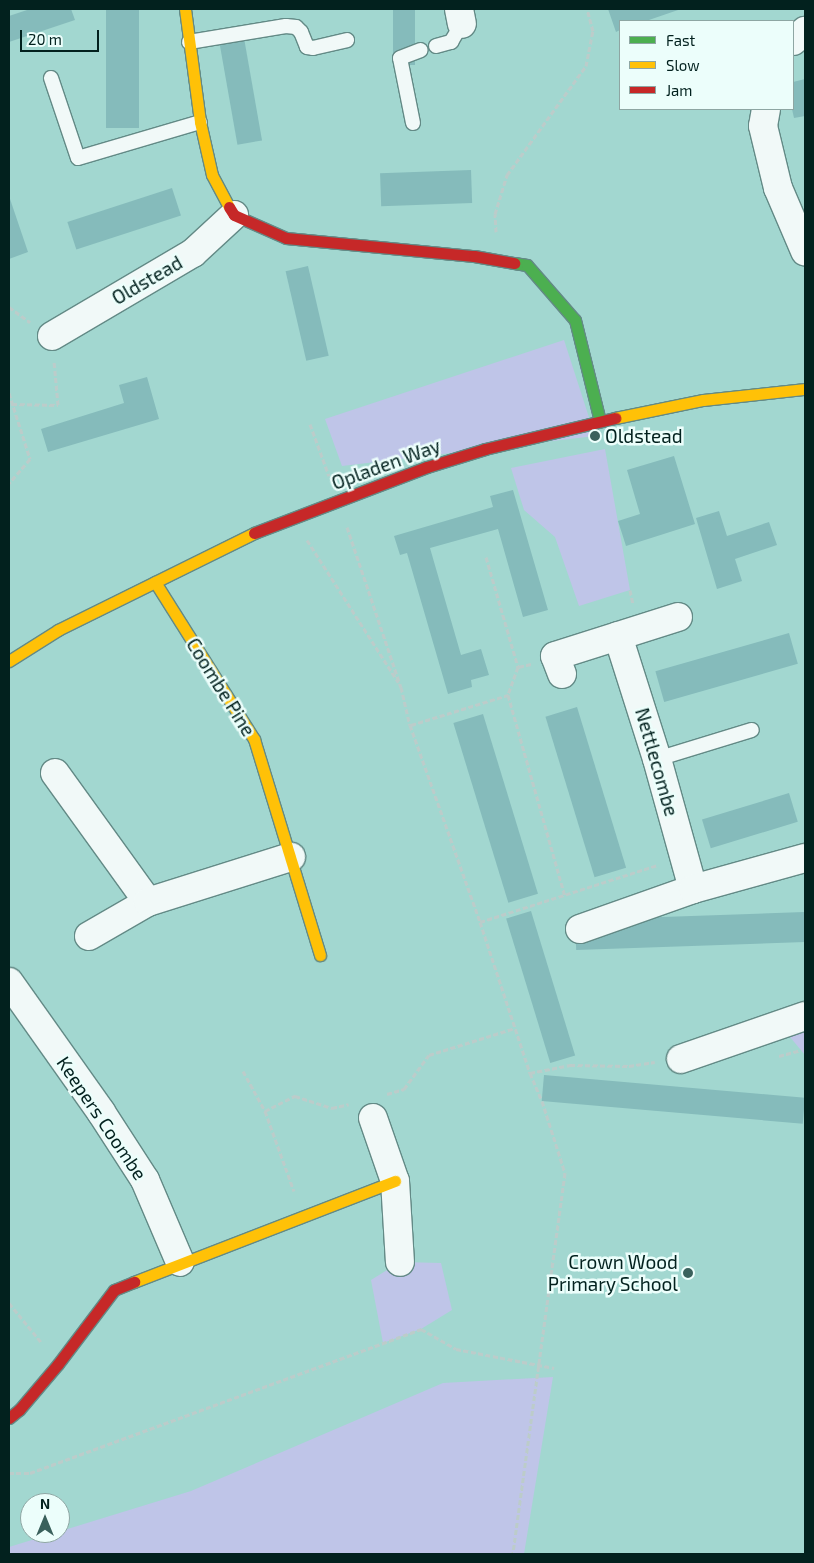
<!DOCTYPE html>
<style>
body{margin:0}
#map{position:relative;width:814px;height:1563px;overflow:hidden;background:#a2d7d0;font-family:"Exo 2",sans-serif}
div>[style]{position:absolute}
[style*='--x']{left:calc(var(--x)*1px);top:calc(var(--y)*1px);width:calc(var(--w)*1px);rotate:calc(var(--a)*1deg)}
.green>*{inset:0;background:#bfc5e8}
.building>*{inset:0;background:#85bbbb;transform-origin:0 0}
.path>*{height:3px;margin-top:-1.5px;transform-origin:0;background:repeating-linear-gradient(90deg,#bcccca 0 5px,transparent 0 7.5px)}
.roads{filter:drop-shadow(1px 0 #638a86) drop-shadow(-1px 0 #638a86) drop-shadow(0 1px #638a86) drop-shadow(0 -1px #638a86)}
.lane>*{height:14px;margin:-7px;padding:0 7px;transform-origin:7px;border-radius:7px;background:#f1f9f8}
.street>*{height:28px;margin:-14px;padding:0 14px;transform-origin:14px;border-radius:14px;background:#f1f9f8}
.fast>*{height:11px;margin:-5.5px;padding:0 5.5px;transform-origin:5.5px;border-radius:5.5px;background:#4caf50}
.slow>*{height:11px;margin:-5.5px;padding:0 5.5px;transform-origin:5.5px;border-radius:5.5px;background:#ffc107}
.jam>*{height:11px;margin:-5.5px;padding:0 5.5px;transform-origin:5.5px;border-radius:5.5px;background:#c62828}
.dots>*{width:14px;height:14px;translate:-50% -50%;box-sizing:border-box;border:2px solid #ecfefb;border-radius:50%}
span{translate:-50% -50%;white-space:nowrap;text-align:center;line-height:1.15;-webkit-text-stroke:5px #ecfefb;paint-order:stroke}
.street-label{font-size:19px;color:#02211e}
.poi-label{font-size:19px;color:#02211e}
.left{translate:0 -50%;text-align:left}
.right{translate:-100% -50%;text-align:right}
.frame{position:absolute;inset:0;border:10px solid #02211e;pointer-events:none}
.legend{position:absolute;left:619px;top:20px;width:175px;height:90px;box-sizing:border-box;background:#ecfefb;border:1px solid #8ea6a3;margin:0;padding:6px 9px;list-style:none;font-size:15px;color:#02211e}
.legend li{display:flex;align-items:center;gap:10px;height:25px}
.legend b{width:25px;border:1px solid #8ea6a3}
.north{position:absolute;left:20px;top:1493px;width:50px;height:50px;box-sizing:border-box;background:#ecfefb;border:1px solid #8ea6a3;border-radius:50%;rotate:0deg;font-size:14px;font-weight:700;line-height:20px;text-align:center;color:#02211e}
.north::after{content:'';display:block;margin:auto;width:18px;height:22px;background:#3a615c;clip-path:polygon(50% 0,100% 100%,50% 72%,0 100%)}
.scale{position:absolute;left:20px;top:30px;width:79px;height:22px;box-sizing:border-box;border:2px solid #02211e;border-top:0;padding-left:6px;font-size:15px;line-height:18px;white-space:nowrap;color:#02211e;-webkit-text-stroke:4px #ecfefb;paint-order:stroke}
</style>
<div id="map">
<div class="green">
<div style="clip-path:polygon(564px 340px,595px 436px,342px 466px,325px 419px)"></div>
<div style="clip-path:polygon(605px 449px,630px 590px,579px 606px,555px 537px,524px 510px,511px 468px)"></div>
<div style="clip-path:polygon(805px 1016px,805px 1055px,780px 1025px)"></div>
<div style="clip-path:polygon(400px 1262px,441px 1263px,452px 1310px,421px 1329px,383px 1343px,371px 1280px)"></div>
<div style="clip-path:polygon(553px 1377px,524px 1554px,9px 1554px,9px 1547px,191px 1491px,443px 1383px)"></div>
</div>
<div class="building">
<div style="clip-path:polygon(30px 9px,71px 9px,75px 20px,9px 42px,9px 16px)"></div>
<div style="left:106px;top:9px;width:33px;height:119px"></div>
<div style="left:393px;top:9px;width:22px;height:56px"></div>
<div style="clip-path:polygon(608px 9px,681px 9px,646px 21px,620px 21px,620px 30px,616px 32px)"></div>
<div style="left:244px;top:38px;width:104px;height:25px;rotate:80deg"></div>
<div style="clip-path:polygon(805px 79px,805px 116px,794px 118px,792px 109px,793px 82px)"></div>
<div style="left:471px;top:170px;width:33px;height:91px;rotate:88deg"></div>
<div style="left:172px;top:188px;width:29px;height:110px;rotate:72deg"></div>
<div style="clip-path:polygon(9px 196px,28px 252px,9px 259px)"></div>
<div style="left:308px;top:266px;width:92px;height:23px;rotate:77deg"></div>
<div style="clip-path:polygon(147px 377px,159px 419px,48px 452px,41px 429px,124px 403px,119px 385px)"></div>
<div style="clip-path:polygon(674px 456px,695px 524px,626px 546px,618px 521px,640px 514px,627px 470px)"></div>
<div style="clip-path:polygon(513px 490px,548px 610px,523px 617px,498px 529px,430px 548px,461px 655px,481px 649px,489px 675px,471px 680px,472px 687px,448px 694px,407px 553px,400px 555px,394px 536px,493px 507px,490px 496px)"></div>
<div style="clip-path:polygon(719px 511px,727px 536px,769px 522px,777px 545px,735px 559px,742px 581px,717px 589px,696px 518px)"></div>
<div style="left:789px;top:633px;width:32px;height:139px;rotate:74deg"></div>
<div style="left:577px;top:707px;width:168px;height:33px;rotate:73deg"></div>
<div style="left:483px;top:714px;width:188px;height:31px;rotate:73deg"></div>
<div style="left:789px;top:793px;width:30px;height:91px;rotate:73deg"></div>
<div style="left:531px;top:911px;width:151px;height:26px;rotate:73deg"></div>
<div style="left:804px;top:912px;width:30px;height:229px;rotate:88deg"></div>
<div style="left:544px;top:1075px;width:262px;height:26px;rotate:5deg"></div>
</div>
<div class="path">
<div style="--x:496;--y:232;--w:18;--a:-93"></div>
<div style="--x:495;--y:214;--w:41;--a:-72.9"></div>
<div style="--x:507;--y:175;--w:135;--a:-54.1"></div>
<div style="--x:586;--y:66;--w:36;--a:-79"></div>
<div style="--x:593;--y:31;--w:23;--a:-105"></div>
<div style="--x:9;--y:307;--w:26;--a:36"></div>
<div style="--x:9;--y:393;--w:69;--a:72.3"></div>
<div style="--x:30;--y:459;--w:32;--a:131"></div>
<div style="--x:12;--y:404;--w:46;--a:1.2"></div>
<div style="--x:58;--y:405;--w:44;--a:-95.2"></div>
<div style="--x:310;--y:424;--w:55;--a:69.9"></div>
<div style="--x:347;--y:527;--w:169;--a:71.4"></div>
<div style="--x:401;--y:687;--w:39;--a:77"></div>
<div style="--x:410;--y:725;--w:209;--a:70.4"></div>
<div style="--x:480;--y:922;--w:159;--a:71.7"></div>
<div style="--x:530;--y:1073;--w:30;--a:67"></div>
<div style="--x:542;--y:1101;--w:76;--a:72.3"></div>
<div style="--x:565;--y:1173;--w:385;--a:97.8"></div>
<div style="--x:307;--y:540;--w:169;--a:57.3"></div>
<div style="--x:486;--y:557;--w:115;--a:73.8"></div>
<div style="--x:630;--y:590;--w:14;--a:78"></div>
<div style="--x:531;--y:664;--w:13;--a:167"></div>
<div style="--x:518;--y:667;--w:30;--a:110"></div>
<div style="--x:508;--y:695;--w:209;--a:74.2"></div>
<div style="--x:411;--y:725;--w:102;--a:-17.2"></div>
<div style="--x:480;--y:922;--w:187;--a:-17.8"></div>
<div style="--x:779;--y:1056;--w:23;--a:-15"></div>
<div style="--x:243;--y:1071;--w:46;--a:61.2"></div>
<div style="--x:265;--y:1111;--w:34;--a:-27"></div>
<div style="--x:295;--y:1096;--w:39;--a:18"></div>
<div style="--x:332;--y:1108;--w:17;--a:-13"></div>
<div style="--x:530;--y:1073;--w:41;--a:-11.3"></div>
<div style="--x:570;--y:1065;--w:59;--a:1"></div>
<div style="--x:629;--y:1066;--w:26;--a:-9"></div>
<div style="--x:387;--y:1094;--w:18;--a:-16"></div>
<div style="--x:404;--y:1089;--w:42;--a:-53.7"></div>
<div style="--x:429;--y:1055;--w:90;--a:-17.4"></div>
<div style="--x:265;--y:1111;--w:85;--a:70.1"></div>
<div style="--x:9;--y:1303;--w:50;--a:50.6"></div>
<div style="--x:9;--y:1473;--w:21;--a:0"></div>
<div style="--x:30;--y:1473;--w:417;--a:-20.2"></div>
<div style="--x:421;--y:1329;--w:40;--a:29.7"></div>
<div style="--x:456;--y:1349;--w:100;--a:11"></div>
</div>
<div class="roads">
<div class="lane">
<div style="--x:189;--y:42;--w:98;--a:-9.4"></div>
<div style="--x:286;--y:26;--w:10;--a:6"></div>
<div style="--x:296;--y:27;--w:7;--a:45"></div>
<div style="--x:301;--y:32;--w:16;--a:68"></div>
<div style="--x:307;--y:47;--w:6;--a:9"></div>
<div style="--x:313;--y:48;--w:35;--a:-13"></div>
<div style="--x:436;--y:46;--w:16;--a:-15"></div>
<div style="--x:451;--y:42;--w:21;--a:-59"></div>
<div style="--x:51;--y:78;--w:84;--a:71.4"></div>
<div style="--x:78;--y:158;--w:127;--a:-16.4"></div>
<div style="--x:413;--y:123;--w:66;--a:-101.3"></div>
<div style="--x:400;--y:58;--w:22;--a:-21"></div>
<div style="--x:657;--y:759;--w:99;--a:-17"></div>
</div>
<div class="street">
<div style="--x:459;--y:9;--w:15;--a:79"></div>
<div style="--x:793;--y:41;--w:16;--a:-40"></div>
<div style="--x:766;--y:109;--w:17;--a:100"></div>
<div style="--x:763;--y:126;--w:64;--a:76.4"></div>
<div style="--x:778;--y:188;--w:69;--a:66.8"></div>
<div style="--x:52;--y:336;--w:164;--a:-30.5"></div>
<div style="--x:193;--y:253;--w:56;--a:-42.8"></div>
<div style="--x:618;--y:636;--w:129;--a:72.4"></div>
<div style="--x:657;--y:759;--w:135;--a:74.5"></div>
<div style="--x:562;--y:674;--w:19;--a:-111"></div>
<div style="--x:555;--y:656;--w:129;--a:-17.6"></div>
<div style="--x:55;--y:773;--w:159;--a:54.2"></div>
<div style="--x:580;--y:929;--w:120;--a:-19.5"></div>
<div style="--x:693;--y:889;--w:116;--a:-15.5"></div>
<div style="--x:89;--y:936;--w:68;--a:-30"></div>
<div style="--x:148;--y:902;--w:150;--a:-17.5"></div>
<div style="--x:9;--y:982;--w:159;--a:54.7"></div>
<div style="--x:101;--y:1112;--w:81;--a:57.1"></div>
<div style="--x:145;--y:1180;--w:89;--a:66.9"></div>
<div style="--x:681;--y:1059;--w:131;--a:-19.1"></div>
<div style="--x:373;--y:1118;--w:67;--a:70.8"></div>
<div style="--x:395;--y:1181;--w:81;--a:86.5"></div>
</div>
<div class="fast">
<div style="--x:514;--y:263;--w:13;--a:9"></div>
<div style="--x:527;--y:265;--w:73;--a:48.9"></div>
<div style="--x:575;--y:320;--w:104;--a:76.1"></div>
</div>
<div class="slow">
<div style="--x:185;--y:9;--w:114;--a:82.4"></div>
<div style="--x:200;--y:122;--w:54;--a:77.2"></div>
<div style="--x:212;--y:175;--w:36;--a:62"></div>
<div style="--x:615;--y:418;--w:90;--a:-11.6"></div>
<div style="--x:703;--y:400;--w:103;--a:-6.2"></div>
<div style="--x:155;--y:582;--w:186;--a:57.8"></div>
<div style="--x:254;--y:739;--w:226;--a:73"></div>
<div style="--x:9;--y:661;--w:58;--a:-32.3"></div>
<div style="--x:58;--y:630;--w:219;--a:-26.3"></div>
<div style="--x:134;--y:1282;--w:280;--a:-21.2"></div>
</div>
<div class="jam">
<div style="--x:229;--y:207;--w:9;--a:58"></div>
<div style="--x:234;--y:215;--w:57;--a:23.9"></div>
<div style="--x:286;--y:238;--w:189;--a:5.5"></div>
<div style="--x:474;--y:256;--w:41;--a:9.9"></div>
<div style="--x:254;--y:533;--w:185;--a:-20.9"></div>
<div style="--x:427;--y:467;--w:61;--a:-17.2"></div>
<div style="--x:485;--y:449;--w:134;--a:-13.4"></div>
<div style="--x:9;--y:1418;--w:13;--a:-39"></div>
<div style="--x:19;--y:1410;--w:60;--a:-49.7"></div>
<div style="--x:58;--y:1364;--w:93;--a:-52.9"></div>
<div style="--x:114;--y:1290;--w:22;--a:-22"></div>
</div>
</div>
<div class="dots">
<div style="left:595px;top:436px;background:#3a615c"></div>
<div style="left:688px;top:1273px;background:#3a615c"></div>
</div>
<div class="street-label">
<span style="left:147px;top:280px;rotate:-30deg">Oldstead</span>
<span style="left:386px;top:464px;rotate:-20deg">Opladen Way</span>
<span style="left:221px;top:687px;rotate:58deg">Coombe Pine</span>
<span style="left:657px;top:762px;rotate:74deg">Nettlecombe</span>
<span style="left:102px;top:1118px;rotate:56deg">Keepers Coombe</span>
</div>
<div class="poi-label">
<span class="left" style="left:605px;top:436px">Oldstead</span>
<span class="right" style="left:678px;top:1273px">Crown Wood<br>Primary School</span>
</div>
<div class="frame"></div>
<ul class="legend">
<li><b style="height:6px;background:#4caf50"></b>Fast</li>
<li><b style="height:6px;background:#ffc107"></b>Slow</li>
<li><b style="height:6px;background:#c62828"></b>Jam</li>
</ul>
<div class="north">N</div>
<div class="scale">20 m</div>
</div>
